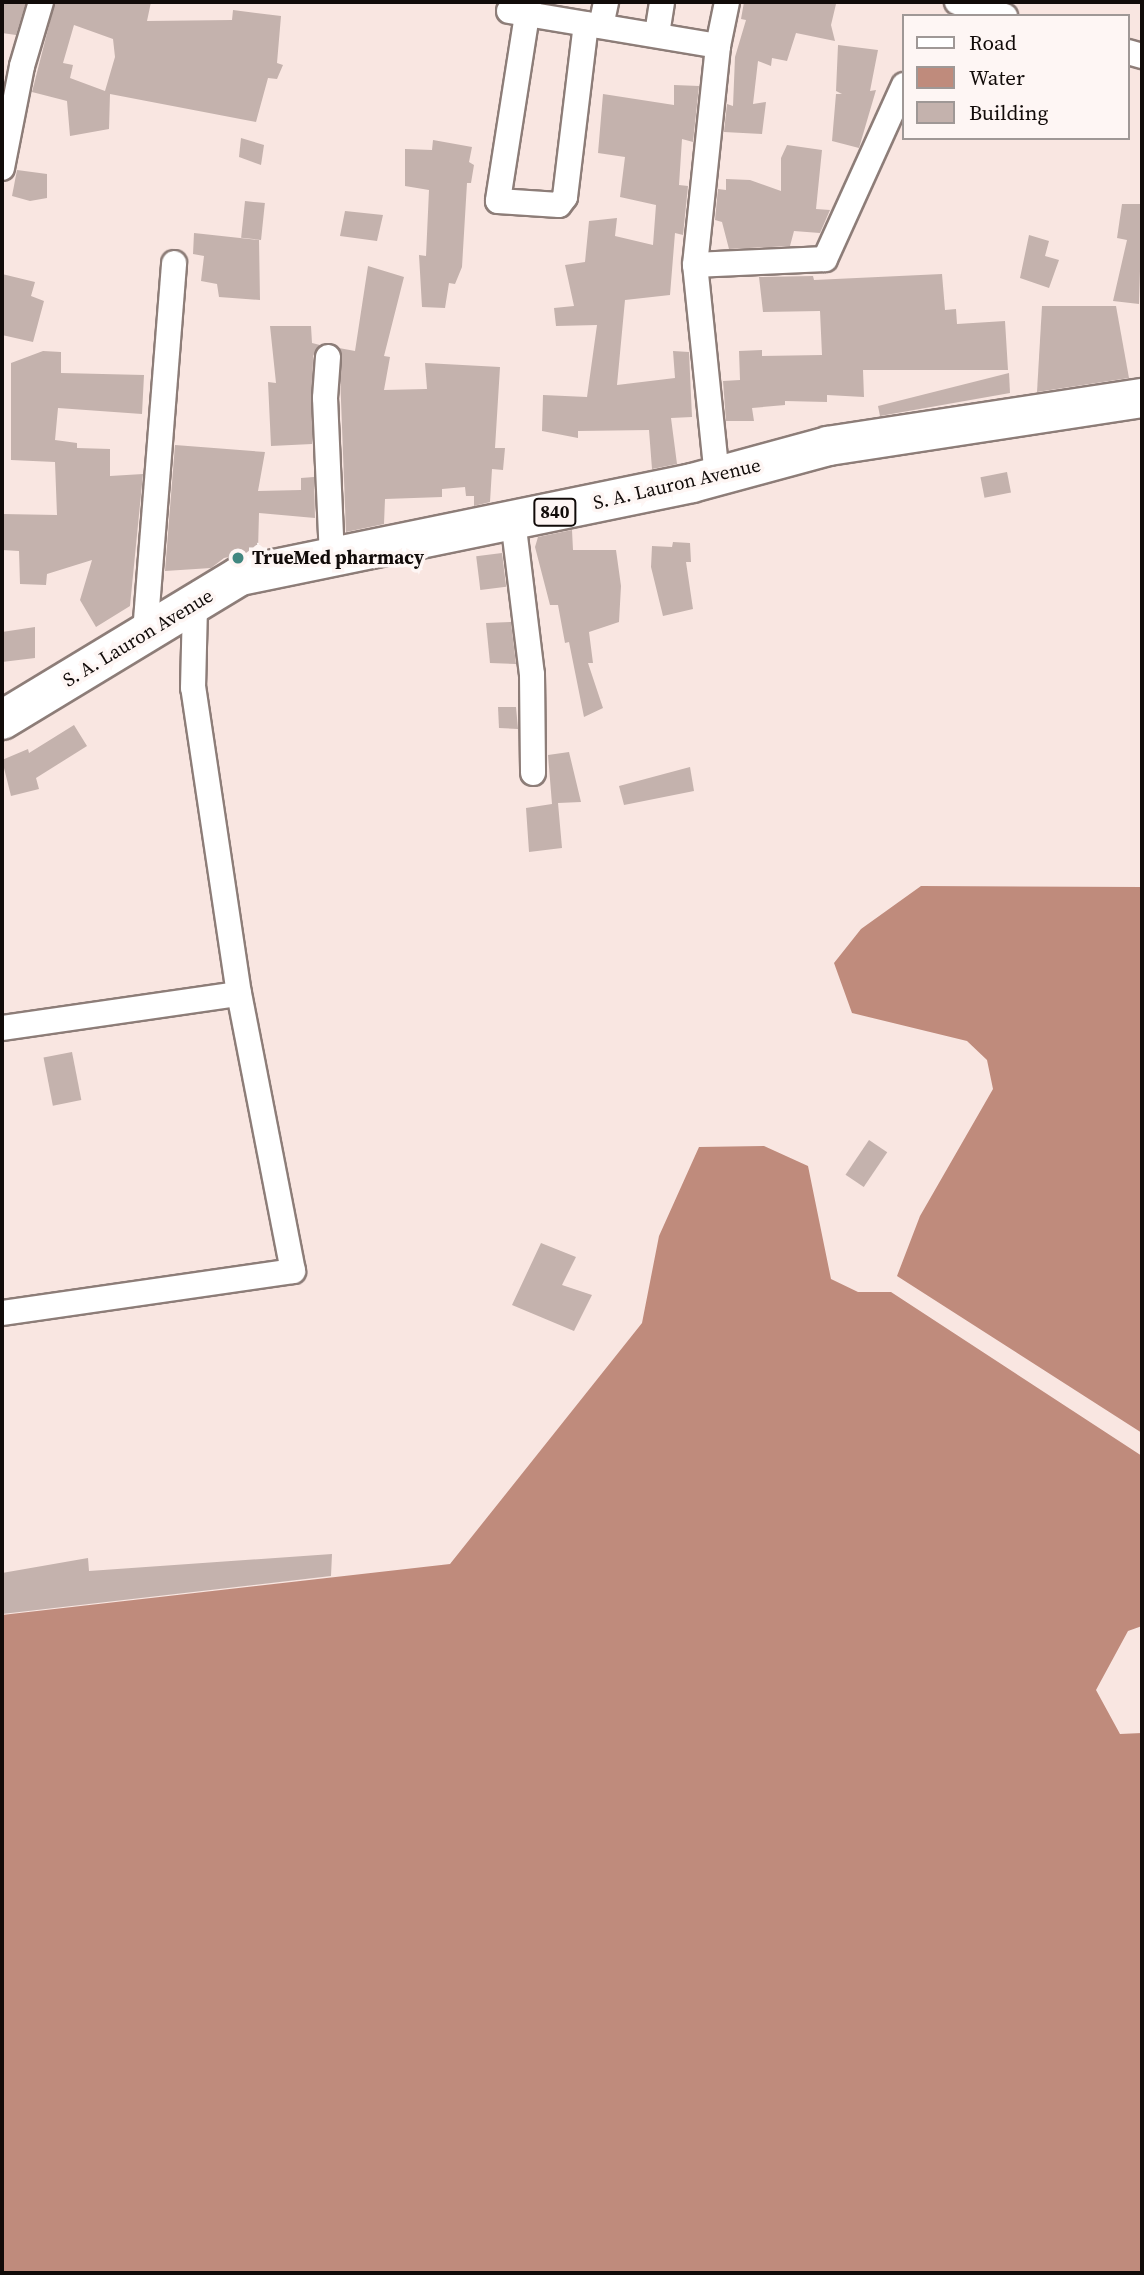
<!DOCTYPE html>
<style>
body{margin:0}
#map{position:relative;width:1144px;height:2275px;overflow:hidden;background:#f9e6e1;font-family:"Source Serif 4",serif}
div>[style]{position:absolute}
[style*='--x']{left:calc(var(--x)*1px);top:calc(var(--y)*1px);width:calc(var(--w)*1px);rotate:calc(var(--a)*1deg)}
.water>*{inset:0;background:#bf8b7c}
.building>*{inset:0;background:#c4b2ad;transform-origin:0 0}
.roads{filter:drop-shadow(2px 0 #8d7d78) drop-shadow(-2px 0 #8d7d78) drop-shadow(0 2px #8d7d78) drop-shadow(0 -2px #8d7d78)}
.minor>*{height:24px;margin:-12px;padding:0 12px;transform-origin:12px;border-radius:12px;background:#fff}
.trunk>*{height:38px;margin:-19px;padding:0 19px;transform-origin:19px;border-radius:19px;background:#fff}
.dots>*{width:19px;height:19px;translate:-50% -50%;box-sizing:border-box;border:4px solid #fef6f4;border-radius:50%}
span{translate:-50% -50%;white-space:nowrap;text-align:center;line-height:1.15;-webkit-text-stroke:7px #fef6f4;paint-order:stroke}
.shield-label span{padding:2px 5px;background:#fef6f4;border:2px solid;border-radius:5px;-webkit-text-stroke-width:0}
.shield-label{font-size:18px;color:#110b09;font-weight:700}
.street-label{font-size:19px;color:#110b09}
.poi-label{font-size:19px;color:#110b09;font-weight:700}
.left{translate:0 -50%;text-align:left}
.frame{position:absolute;inset:0;border:4px solid #110b09;pointer-events:none}
.legend{position:absolute;left:902px;top:14px;width:228px;height:126px;box-sizing:border-box;background:#fef6f4;border:2px solid #9f9896;margin:0;padding:9px 12px;list-style:none;font-size:21px;color:#110b09}
.legend li{display:flex;align-items:center;gap:14px;height:35px}
.legend b{width:35px;border:2px solid #9f9896}
</style>
<div id="map">
<div class="water">
<div style="clip-path:polygon(921px 886px,1142px 887px,1142px 1433px,897px 1276px,920px 1216px,993px 1089px,987px 1060px,967px 1041px,852px 1013px,834px 963px,861px 929px)"></div>
<div style="clip-path:polygon(764px 1146px,808px 1166px,831px 1279px,858px 1292px,891px 1292px,1142px 1456px,1142px 1626px,1128px 1631px,1096px 1690px,1120px 1734px,1142px 1733px,1142px 2273px,2px 2273px,2px 1615px,450px 1564px,642px 1323px,659px 1236px,699px 1147px)"></div>
</div>
<div class="building">
<div style="clip-path:polygon(2px 2px,26px 2px,16px 35px,2px 33px)"></div>
<div style="clip-path:polygon(evenodd,55px 2px,151px 2px,147px 21px,232px 20px,233px 10px,281px 16px,277px 63px,283px 65px,277px 79px,268px 78px,256px 122px,110px 94px,109px 129px,70px 136px,67px 101px,32px 92px,55px 2px,74px 25px,113px 39px,115px 57px,105px 91px,70px 78px,73px 65px,63px 63px,74px 25px)"></div>
<div style="clip-path:polygon(744px 2px,836px 4px,831px 25px,835px 41px,796px 33px,787px 61px,772px 58px,771px 66px,758px 61px,753px 104px,766px 102px,762px 134px,724px 132px,727px 104px,733px 106px,735px 57px,746px 20px,741px 19px)"></div>
<div style="clip-path:polygon(838px 45px,878px 50px,870px 91px,876px 90px,859px 148px,832px 141px,836px 94px,842px 94px,836px 91px)"></div>
<div style="clip-path:polygon(674px 85px,699px 86px,693px 142px,682px 139px,679px 185px,688px 186px,683px 235px,675px 233px,670px 295px,625px 300px,617px 385px,675px 378px,673px 351px,689px 352px,692px 417px,671px 418px,677px 464px,652px 469px,649px 430px,578px 431px,578px 438px,542px 431px,543px 395px,587px 397px,597px 325px,556px 326px,554px 308px,574px 306px,565px 265px,585px 262px,589px 221px,617px 218px,615px 236px,653px 245px,656px 205px,620px 197px,625px 157px,598px 153px,603px 94px,674px 105px)"></div>
<div style="clip-path:polygon(241px 138px,264px 145px,261px 165px,239px 157px)"></div>
<div style="clip-path:polygon(433px 140px,472px 147px,469px 162px,474px 165px,471px 183px,467px 183px,462px 267px,455px 284px,449px 283px,445px 308px,422px 307px,419px 255px,426px 256px,429px 190px,405px 186px,405px 149px,432px 150px)"></div>
<div style="clip-path:polygon(787px 145px,822px 150px,816px 209px,830px 210px,820px 233px,794px 231px,790px 246px,729px 249px,722px 222px,715px 220px,718px 189px,726px 190px,726px 179px,750px 180px,781px 191px,781px 158px)"></div>
<div style="clip-path:polygon(17px 170px,47px 174px,47px 198px,30px 201px,12px 196px)"></div>
<div style="left:245px;top:201px;width:20px;height:37px;rotate:6deg"></div>
<div style="clip-path:polygon(1122px 204px,1142px 204px,1139px 304px,1113px 301px,1127px 240px,1117px 238px)"></div>
<div style="clip-path:polygon(345px 211px,383px 215px,377px 241px,340px 236px)"></div>
<div style="clip-path:polygon(194px 233px,259px 240px,260px 300px,219px 297px,217px 284px,201px 281px,204px 256px,193px 254px)"></div>
<div style="clip-path:polygon(1029px 235px,1049px 241px,1045px 256px,1059px 260px,1049px 288px,1020px 278px)"></div>
<div style="clip-path:polygon(368px 266px,404px 277px,384px 356px,390px 357px,384px 390px,427px 389px,425px 363px,500px 367px,495px 448px,505px 448px,503px 470px,492px 469px,490px 502px,474px 506px,474px 496px,466px 496px,465px 487px,442px 489px,442px 497px,385px 499px,384px 524px,346px 532px,339px 348px,355px 351px)"></div>
<div style="clip-path:polygon(2px 274px,35px 282px,31px 296px,44px 301px,33px 342px,2px 335px)"></div>
<div style="clip-path:polygon(942px 274px,945px 310px,956px 309px,957px 324px,1005px 321px,1008px 370px,863px 370px,864px 397px,827px 395px,827px 402px,785px 401px,785px 405px,752px 408px,754px 421px,726px 421px,723px 381px,740px 380px,739px 351px,762px 350px,762px 356px,822px 355px,820px 311px,763px 312px,759px 277px,813px 276px,814px 280px)"></div>
<div style="clip-path:polygon(1042px 306px,1116px 306px,1129px 378px,1037px 392px)"></div>
<div style="clip-path:polygon(270px 326px,311px 326px,312px 343px,320px 345px,313px 356px,312px 444px,271px 446px,268px 382px,276px 383px)"></div>
<div style="clip-path:polygon(43px 351px,61px 352px,61px 373px,144px 375px,142px 414px,58px 408px,55px 440px,77px 443px,77px 448px,110px 449px,110px 476px,143px 474px,130px 606px,96px 627px,80px 600px,92px 560px,47px 574px,46px 585px,20px 584px,19px 551px,2px 550px,2px 514px,57px 515px,55px 462px,11px 460px,11px 363px)"></div>
<div style="clip-path:polygon(1009px 373px,1010px 393px,880px 416px,878px 406px)"></div>
<div style="clip-path:polygon(175px 445px,265px 452px,258px 491px,301px 490px,301px 478px,314px 477px,315px 518px,259px 513px,258px 550px,224px 558px,211px 568px,165px 571px)"></div>
<div style="left:1007px;top:472px;width:21px;height:27px;rotate:79deg"></div>
<div style="clip-path:polygon(572px 530px,573px 550px,616px 550px,621px 586px,619px 622px,589px 632px,593px 663px,588px 663px,603px 708px,584px 717px,569px 642px,565px 643px,558px 605px,550px 605px,535px 547px,538px 537px)"></div>
<div style="clip-path:polygon(673px 542px,690px 543px,691px 562px,686px 562px,693px 609px,663px 616px,651px 567px,652px 546px,672px 547px)"></div>
<div style="left:502px;top:553px;width:34px;height:26px;rotate:83deg"></div>
<div style="clip-path:polygon(511px 622px,516px 664px,490px 663px,486px 623px)"></div>
<div style="clip-path:polygon(35px 627px,35px 658px,2px 662px,2px 632px)"></div>
<div style="clip-path:polygon(498px 707px,516px 707px,518px 729px,499px 728px)"></div>
<div style="clip-path:polygon(74px 725px,87px 746px,36px 778px,39px 789px,11px 796px,2px 760px,28px 749px,29px 753px)"></div>
<div style="clip-path:polygon(569px 752px,581px 802px,558px 803px,562px 848px,529px 852px,526px 808px,552px 804px,548px 755px)"></div>
<div style="clip-path:polygon(690px 767px,694px 791px,624px 805px,619px 786px)"></div>
<div style="left:72px;top:1052px;width:49px;height:29px;rotate:79deg"></div>
<div style="left:869px;top:1140px;width:22px;height:42px;rotate:34deg"></div>
<div style="clip-path:polygon(541px 1243px,576px 1257px,562px 1285px,592px 1295px,574px 1331px,512px 1305px)"></div>
<div style="clip-path:polygon(332px 1554px,331px 1576px,2px 1614px,2px 1573px,88px 1558px,89px 1571px)"></div>
</div>
<div class="roads">
<div class="minor">
<div style="--x:529;--y:2;--w:201;--a:98.9"></div>
<div style="--x:498;--y:201;--w:61;--a:3.8"></div>
<div style="--x:559;--y:205;--w:10;--a:-53"></div>
<div style="--x:565;--y:197;--w:174;--a:-83.1"></div>
<div style="--x:957;--y:2;--w:50;--a:16.3"></div>
<div style="--x:509;--y:11;--w:212;--a:9.5"></div>
<div style="--x:601;--y:26;--w:25;--a:-78"></div>
<div style="--x:657;--y:34;--w:32;--a:-81"></div>
<div style="--x:1128;--y:52;--w:15;--a:16"></div>
<div style="--x:2;--y:168;--w:104;--a:-78.9"></div>
<div style="--x:22;--y:66;--w:67;--a:-73.5"></div>
<div style="--x:695;--y:265;--w:130;--a:-2.6"></div>
<div style="--x:825;--y:259;--w:191;--a:-65.6"></div>
<div style="--x:328;--y:357;--w:41;--a:94.2"></div>
<div style="--x:325;--y:398;--w:159;--a:87.5"></div>
<div style="--x:717;--y:477;--w:213;--a:-95.9"></div>
<div style="--x:695;--y:265;--w:220;--a:-84"></div>
<div style="--x:718;--y:46;--w:45;--a:-78.4"></div>
<div style="--x:513;--y:520;--w:155;--a:83"></div>
<div style="--x:532;--y:674;--w:99;--a:89.4"></div>
<div style="--x:145;--y:633;--w:371;--a:-85.5"></div>
<div style="--x:2;--y:1028;--w:239;--a:-8.2"></div>
<div style="--x:2;--y:1313;--w:294;--a:-8.2"></div>
<div style="--x:293;--y:1271;--w:282;--a:-101"></div>
<div style="--x:239;--y:994;--w:309;--a:-98.5"></div>
<div style="--x:193;--y:688;--w:82;--a:-88.6"></div>
</div>
<div class="trunk">
<div style="--x:2;--y:720;--w:278;--a:-31.2"></div>
<div style="--x:240;--y:576;--w:461;--a:-11.6"></div>
<div style="--x:692;--y:483;--w:141;--a:-15.2"></div>
<div style="--x:828;--y:446;--w:318;--a:-8.7"></div>
</div>
</div>
<div class="dots">
<div style="left:238px;top:558px;background:#418780"></div>
</div>
<div class="shield-label">
<span style="left:555px;top:512px">840</span>
</div>
<div class="street-label">
<span style="left:677px;top:484px;rotate:-13deg">S. A. Lauron Avenue</span>
<span style="left:138px;top:638px;rotate:-31deg">S. A. Lauron Avenue</span>
</div>
<div class="poi-label">
<span class="left" style="left:252px;top:558px">TrueMed pharmacy</span>
</div>
<div class="frame"></div>
<ul class="legend">
<li><b style="height:9px;background:#fff"></b>Road</li>
<li><b style="height:19px;background:#bf8b7c"></b>Water</li>
<li><b style="height:19px;background:#c4b2ad"></b>Building</li>
</ul>
</div>
